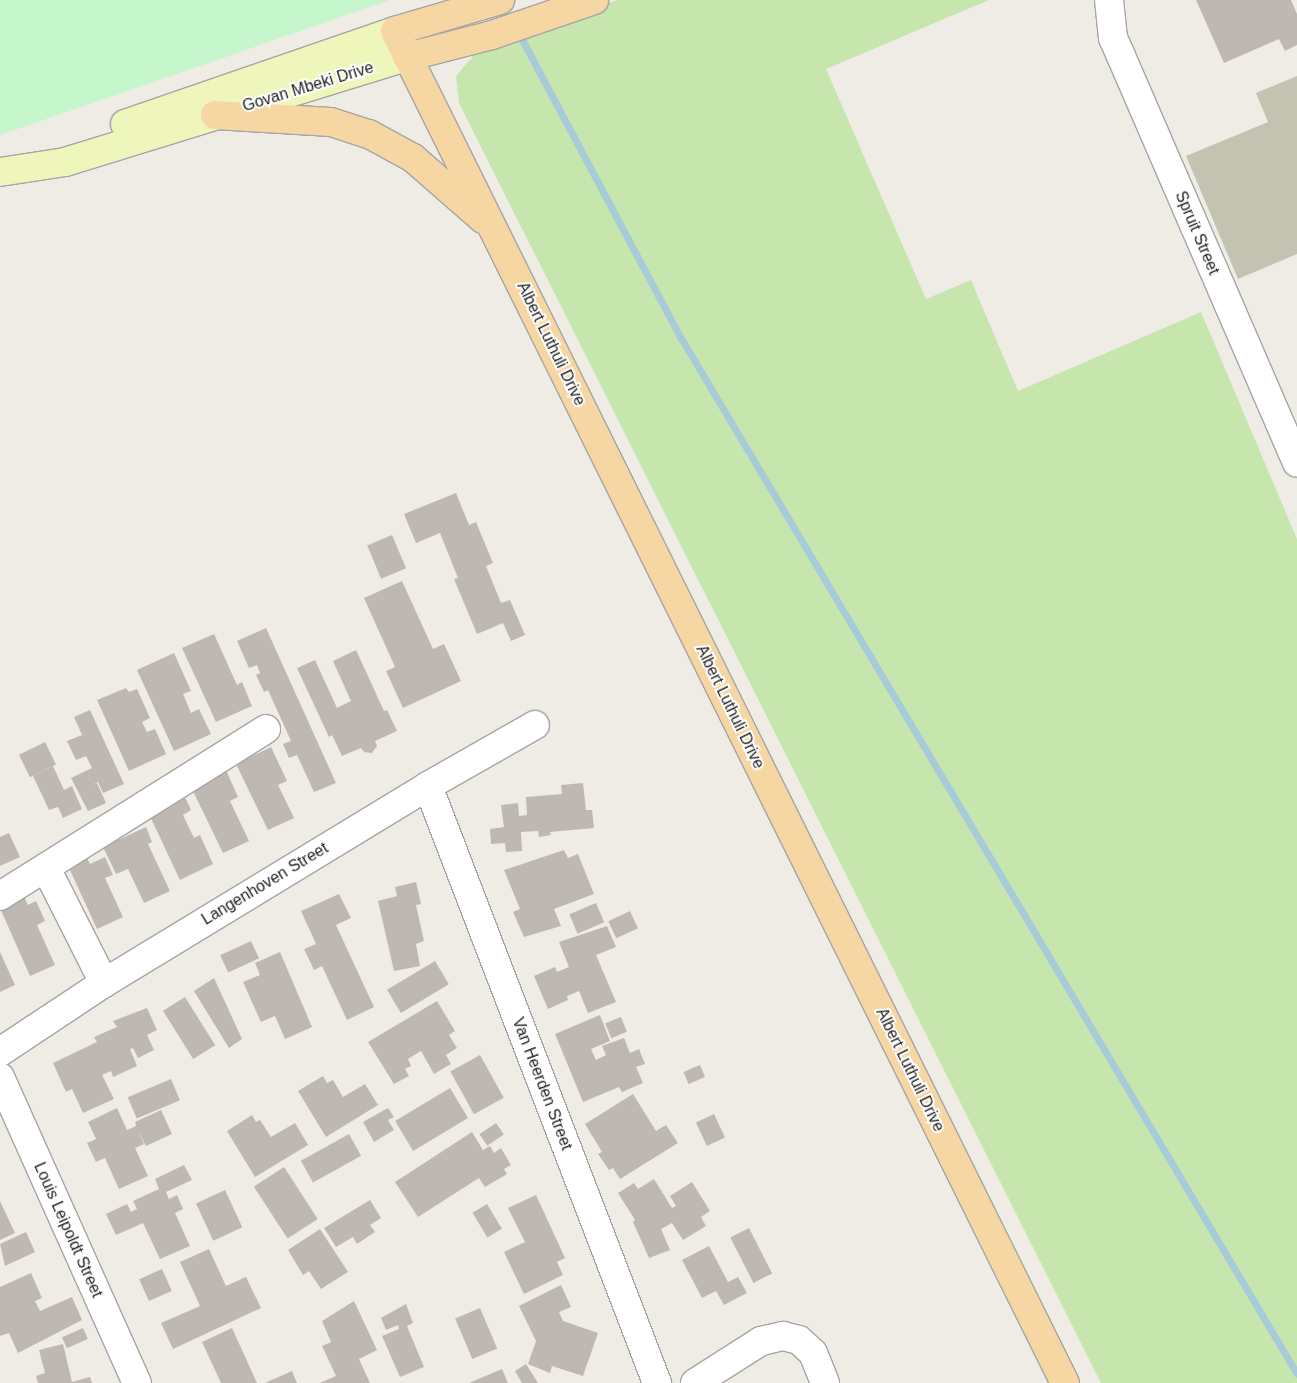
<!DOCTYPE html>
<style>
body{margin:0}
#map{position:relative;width:1297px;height:1383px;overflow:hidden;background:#efece5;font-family:Arial,sans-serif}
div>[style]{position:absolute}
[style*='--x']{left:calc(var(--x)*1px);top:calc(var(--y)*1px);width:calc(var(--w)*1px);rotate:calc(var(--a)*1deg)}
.construction>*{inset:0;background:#c2c3b1}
.grass>*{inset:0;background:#c6e6ae}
.park>*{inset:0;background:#c5f6cc}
.stream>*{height:7px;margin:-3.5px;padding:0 3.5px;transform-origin:3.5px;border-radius:3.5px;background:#a8cbda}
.building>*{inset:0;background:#bfb8b2;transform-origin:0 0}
.roads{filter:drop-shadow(1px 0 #a5a5a5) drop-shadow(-1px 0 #a5a5a5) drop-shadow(0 1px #a5a5a5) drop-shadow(0 -1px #a5a5a5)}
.street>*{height:28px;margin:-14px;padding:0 14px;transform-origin:14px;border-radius:14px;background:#fff}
.secondary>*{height:28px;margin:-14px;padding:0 14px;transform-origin:14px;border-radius:14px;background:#eff6bc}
.primary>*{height:28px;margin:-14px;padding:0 14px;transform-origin:14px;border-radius:14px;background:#f6d7a3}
span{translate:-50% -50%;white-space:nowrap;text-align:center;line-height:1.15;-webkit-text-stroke:4px #fff;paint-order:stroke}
.street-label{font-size:16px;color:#1e1e1e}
</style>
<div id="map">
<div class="construction">
<div style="clip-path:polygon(1297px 76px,1297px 254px,1238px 279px,1186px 156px,1268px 122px,1256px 93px)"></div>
</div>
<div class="grass">
<div style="clip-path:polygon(617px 0,989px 0,826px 69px,926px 299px,971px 280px,1018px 391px,1201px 312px,1297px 539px,1297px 1383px,1101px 1383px,459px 103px,456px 76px,475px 54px)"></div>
</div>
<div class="park">
<div style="clip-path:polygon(0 0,390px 0,0 135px)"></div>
</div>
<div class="stream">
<div style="--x:518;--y:32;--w:347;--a:62"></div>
<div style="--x:681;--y:338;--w:1205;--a:59.26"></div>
</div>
<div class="building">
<div style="clip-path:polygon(1196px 0,1291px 0,1297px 14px,1297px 45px,1285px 51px,1279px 39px,1224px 63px)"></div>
<div style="clip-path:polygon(456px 493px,469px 525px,476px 522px,493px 563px,486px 566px,501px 603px,510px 600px,525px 635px,511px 641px,503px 623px,477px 634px,454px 579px,458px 578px,440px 533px,416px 543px,404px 514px)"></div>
<div style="left:392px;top:535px;width:36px;height:27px;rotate:67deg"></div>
<div style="clip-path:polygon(402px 581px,433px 649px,444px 644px,461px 681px,403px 708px,386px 671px,395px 667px,364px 598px)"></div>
<div style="clip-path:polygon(266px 628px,336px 783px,314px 792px,297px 755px,289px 758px,283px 744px,291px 741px,268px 690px,264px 692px,256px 675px,260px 673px,257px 665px,249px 668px,237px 641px)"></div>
<div style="clip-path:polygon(214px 634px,237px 685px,242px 682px,252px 706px,216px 722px,182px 648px)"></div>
<div style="clip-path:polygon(356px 650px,384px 711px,387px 710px,397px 731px,375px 741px,377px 746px,372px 753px,364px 752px,361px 748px,342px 756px,332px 735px,329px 737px,297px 668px,315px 660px,337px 708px,351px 701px,333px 661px)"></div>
<div style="clip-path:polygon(174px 653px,191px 691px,183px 694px,191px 713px,199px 709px,211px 734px,174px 751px,137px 670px)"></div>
<div style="clip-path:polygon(126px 688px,129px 692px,137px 689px,150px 718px,142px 722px,147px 732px,155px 729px,166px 754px,129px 771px,97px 700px)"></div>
<div style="clip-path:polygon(90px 710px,124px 784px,103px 793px,98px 782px,92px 785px,97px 783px,106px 803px,88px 811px,71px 778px,92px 768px,86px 756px,76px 760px,67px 741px,82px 735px,74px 717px)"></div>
<div style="left:45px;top:742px;width:25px;height:29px;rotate:64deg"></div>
<div style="clip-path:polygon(271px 747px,287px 781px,278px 785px,294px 818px,268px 830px,236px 764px)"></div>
<div style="clip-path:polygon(53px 766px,64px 790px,72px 786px,82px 809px,63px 818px,58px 807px,49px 810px,33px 776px)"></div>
<div style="clip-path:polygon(226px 770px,238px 797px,230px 801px,249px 841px,223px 853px,191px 787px)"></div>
<div style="clip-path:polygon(583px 783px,586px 810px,592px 810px,594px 828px,550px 832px,551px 835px,539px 837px,538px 831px,521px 832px,522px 851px,506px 852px,505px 843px,491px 844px,490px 829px,504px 827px,501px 805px,518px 803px,519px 816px,527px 815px,526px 797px,562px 794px,561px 785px)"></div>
<div style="clip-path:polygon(184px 795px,191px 810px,183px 815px,194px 838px,200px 835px,213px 864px,180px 880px,148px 812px)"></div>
<div style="clip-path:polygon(146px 827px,152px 842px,148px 844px,170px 891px,144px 903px,128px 869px,116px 874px,103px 847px)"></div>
<div style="clip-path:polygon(9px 833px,20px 857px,0 866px,0 837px)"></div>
<div style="clip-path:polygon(83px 850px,90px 864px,105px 857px,113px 875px,105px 878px,123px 917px,97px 929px,65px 859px)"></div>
<div style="clip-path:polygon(564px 850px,568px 858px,578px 854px,594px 894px,554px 909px,561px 926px,524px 937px,513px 912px,520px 909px,504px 870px)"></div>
<div style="clip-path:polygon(416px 882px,421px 904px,416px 905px,424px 941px,416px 944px,420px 966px,394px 971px,378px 901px,397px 896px,395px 887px)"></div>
<div style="clip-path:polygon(339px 894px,351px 918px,336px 925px,374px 1007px,347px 1020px,322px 966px,314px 970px,304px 949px,316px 944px,301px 911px)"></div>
<div style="clip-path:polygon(24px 896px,28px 905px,36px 901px,45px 921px,37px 925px,55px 965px,30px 976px,0 908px)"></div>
<div style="left:596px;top:903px;width:21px;height:29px;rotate:67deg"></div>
<div style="left:630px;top:911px;width:19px;height:24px;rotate:65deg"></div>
<div style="clip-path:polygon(607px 926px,616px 947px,596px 955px,616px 1002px,588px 1013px,579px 991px,567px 996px,568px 1000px,548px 1009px,534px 976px,555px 967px,557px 972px,569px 967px,559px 942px)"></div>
<div style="left:251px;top:941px;width:19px;height:34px;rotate:65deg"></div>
<div style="clip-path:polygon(0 952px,15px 985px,0 992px)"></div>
<div style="clip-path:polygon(280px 952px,312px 1027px,285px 1039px,275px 1016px,261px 1022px,243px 982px,260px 975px,255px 963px)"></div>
<div style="left:435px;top:961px;width:27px;height:56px;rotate:59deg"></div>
<div style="clip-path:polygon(214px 978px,242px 1039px,229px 1048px,194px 991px)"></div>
<div style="left:185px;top:997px;width:57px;height:26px;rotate:58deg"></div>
<div style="clip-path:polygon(437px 1001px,455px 1031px,449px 1035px,457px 1048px,446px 1055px,451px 1064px,434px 1074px,421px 1051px,408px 1059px,411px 1066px,405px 1069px,409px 1076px,394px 1084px,368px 1042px)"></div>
<div style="clip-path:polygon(147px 1008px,157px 1030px,147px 1035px,154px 1050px,138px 1058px,133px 1048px,130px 1049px,137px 1066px,113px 1077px,111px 1071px,102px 1075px,114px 1099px,83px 1113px,72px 1089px,66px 1092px,53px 1063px,97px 1042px,94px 1037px,117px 1027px,113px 1021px)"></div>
<div style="clip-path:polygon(600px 1015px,610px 1041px,591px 1049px,596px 1060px,606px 1055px,602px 1046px,624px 1038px,630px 1053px,639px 1049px,645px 1064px,636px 1067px,643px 1083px,622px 1092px,619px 1087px,583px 1102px,555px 1034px)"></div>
<div style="left:621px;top:1017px;width:16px;height:17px;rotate:68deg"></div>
<div style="left:480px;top:1055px;width:49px;height:34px;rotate:61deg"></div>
<div style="left:700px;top:1065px;width:13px;height:18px;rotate:67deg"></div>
<div style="clip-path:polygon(323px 1076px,327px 1083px,333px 1080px,343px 1097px,365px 1084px,378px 1105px,326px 1137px,298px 1091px)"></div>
<div style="left:171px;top:1079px;width:23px;height:47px;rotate:67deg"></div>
<div style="left:450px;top:1088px;width:35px;height:64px;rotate:59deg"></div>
<div style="clip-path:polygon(633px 1094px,656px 1131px,666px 1125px,678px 1143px,620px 1179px,613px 1168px,609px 1170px,598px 1154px,602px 1152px,585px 1124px)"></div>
<div style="clip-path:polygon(117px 1108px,127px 1130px,136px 1126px,135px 1122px,161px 1110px,172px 1134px,146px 1146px,137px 1129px,144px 1144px,135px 1148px,148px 1176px,119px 1189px,105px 1158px,96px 1162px,87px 1143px,96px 1139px,88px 1122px)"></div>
<div style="clip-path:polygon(388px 1108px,394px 1117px,388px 1120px,394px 1130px,374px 1142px,363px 1122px)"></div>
<div style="left:714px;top:1114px;width:26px;height:20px;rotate:65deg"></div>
<div style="clip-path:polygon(252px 1115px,256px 1122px,260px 1120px,271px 1137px,295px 1123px,308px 1145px,255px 1177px,227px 1131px)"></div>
<div style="left:496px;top:1123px;width:14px;height:20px;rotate:56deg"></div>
<div style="clip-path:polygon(472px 1132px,483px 1150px,490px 1146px,494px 1153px,501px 1148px,511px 1165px,504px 1169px,507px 1174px,485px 1187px,479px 1178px,418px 1217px,395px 1182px)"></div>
<div style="left:349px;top:1134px;width:25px;height:55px;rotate:61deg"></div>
<div style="clip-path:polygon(184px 1165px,192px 1180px,166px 1192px,169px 1199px,177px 1195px,183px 1209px,175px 1213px,190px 1246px,160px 1259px,143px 1223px,116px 1235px,106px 1214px,127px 1204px,131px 1212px,137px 1209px,133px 1201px,159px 1189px,155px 1179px)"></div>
<div style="left:284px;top:1167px;width:62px;height:36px;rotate:57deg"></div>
<div style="clip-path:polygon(654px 1179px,672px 1208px,676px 1206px,670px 1196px,692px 1182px,710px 1211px,701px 1217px,706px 1226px,683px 1240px,672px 1223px,661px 1229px,670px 1250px,649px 1258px,633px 1222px,635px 1220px,618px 1193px,634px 1183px,638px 1189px)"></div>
<div style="left:225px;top:1190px;width:41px;height:32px;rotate:65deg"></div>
<div style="clip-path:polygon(536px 1195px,565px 1258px,557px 1262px,563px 1275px,524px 1294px,504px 1252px,525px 1242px,508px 1208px)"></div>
<div style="clip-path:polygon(370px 1200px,381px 1218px,370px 1225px,375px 1232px,357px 1244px,353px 1237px,336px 1247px,324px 1228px)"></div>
<div style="clip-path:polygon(0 1201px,15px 1233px,0 1240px)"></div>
<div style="left:487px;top:1204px;width:29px;height:17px;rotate:59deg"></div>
<div style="left:749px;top:1228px;width:51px;height:21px;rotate:63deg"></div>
<div style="clip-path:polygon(320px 1229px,348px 1272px,321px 1289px,309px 1271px,303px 1275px,288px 1250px)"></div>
<div style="clip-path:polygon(26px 1232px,35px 1252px,5px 1266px,0 1244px)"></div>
<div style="clip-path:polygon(709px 1246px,728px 1282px,738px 1277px,747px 1293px,724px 1305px,716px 1291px,702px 1298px,682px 1260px)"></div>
<div style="clip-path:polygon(209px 1249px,226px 1286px,246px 1277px,261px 1308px,173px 1349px,161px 1323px,200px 1306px,180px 1262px)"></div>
<div style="left:162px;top:1269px;width:24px;height:25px;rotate:66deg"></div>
<div style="clip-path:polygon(31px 1273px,42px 1298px,35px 1301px,40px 1311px,72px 1297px,82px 1320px,18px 1353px,9px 1333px,0 1336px,0 1287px)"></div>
<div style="clip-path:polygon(561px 1285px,571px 1307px,559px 1312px,563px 1321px,598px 1333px,583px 1376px,552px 1366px,550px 1373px,528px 1364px,536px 1341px,519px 1306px)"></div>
<div style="clip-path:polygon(354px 1301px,377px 1350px,359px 1359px,370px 1383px,320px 1383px,336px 1376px,322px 1346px,331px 1342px,322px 1321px)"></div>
<div style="clip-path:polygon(406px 1304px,413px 1323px,407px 1326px,424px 1367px,400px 1377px,382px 1336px,399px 1329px,398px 1325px,386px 1330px,381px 1318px)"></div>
<div style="left:480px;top:1308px;width:44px;height:27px;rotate:67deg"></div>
<div style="left:83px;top:1328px;width:12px;height:23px;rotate:66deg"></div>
<div style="clip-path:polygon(232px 1328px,257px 1383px,221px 1383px,202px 1342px)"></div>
<div style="clip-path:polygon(63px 1344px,72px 1382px,90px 1377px,92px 1383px,38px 1383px,36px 1376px,45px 1373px,39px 1350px)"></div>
<div style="clip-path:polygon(526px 1364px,538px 1383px,522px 1383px,515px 1371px)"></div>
<div style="clip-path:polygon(502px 1369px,508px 1383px,469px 1383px)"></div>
<div style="clip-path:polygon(292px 1371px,297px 1383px,265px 1383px)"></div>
</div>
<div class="roads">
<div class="street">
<div style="--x:1109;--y:0;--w:38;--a:84"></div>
<div style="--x:1113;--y:38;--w:20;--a:66"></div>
<div style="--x:1121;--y:56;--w:443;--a:66.6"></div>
<div style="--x:428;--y:786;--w:639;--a:69.01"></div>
<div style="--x:46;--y:868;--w:129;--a:63.2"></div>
<div style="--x:0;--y:896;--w:314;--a:-32.1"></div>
<div style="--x:0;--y:1052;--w:125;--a:-33.6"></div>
<div style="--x:104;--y:983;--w:379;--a:-31.3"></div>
<div style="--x:428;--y:786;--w:123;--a:-29.7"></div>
<div style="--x:0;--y:1077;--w:335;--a:65.9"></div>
<div style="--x:695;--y:1383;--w:78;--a:-32.5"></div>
<div style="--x:761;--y:1341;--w:23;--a:-13"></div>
<div style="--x:783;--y:1336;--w:16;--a:14"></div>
<div style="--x:799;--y:1340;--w:19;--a:43"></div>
<div style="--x:813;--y:1353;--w:32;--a:68"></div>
</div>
<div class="secondary">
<div style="--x:125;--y:124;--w:286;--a:-19"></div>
<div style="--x:0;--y:172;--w:66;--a:-8.7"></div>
<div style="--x:65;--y:162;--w:358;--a:-17.1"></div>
</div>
<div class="primary">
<div style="--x:500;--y:0;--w:109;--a:163.6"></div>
<div style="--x:395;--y:31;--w:1509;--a:63.64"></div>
<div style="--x:407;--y:57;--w:88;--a:-14.5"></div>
<div style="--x:492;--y:35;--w:108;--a:-18.9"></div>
<div style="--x:215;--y:115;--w:116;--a:3.5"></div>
<div style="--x:331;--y:122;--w:40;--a:18"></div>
<div style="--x:369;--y:134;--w:50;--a:28.6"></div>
<div style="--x:413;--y:158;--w:93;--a:41.1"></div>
</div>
</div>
<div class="street-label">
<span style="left:308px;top:87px;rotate:-17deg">Govan Mbeki Drive</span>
<span style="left:1197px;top:233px;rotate:67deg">Spruit Street</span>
<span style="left:551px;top:344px;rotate:64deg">Albert Luthuli Drive</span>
<span style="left:730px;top:707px;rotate:64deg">Albert Luthuli Drive</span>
<span style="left:265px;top:884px;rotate:-31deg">Langenhoven Street</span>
<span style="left:910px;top:1070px;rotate:64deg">Albert Luthuli Drive</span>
<span style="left:542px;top:1084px;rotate:69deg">Van Heerden Street</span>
<span style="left:68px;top:1230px;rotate:66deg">Louis Leipoldt Street</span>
</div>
</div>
